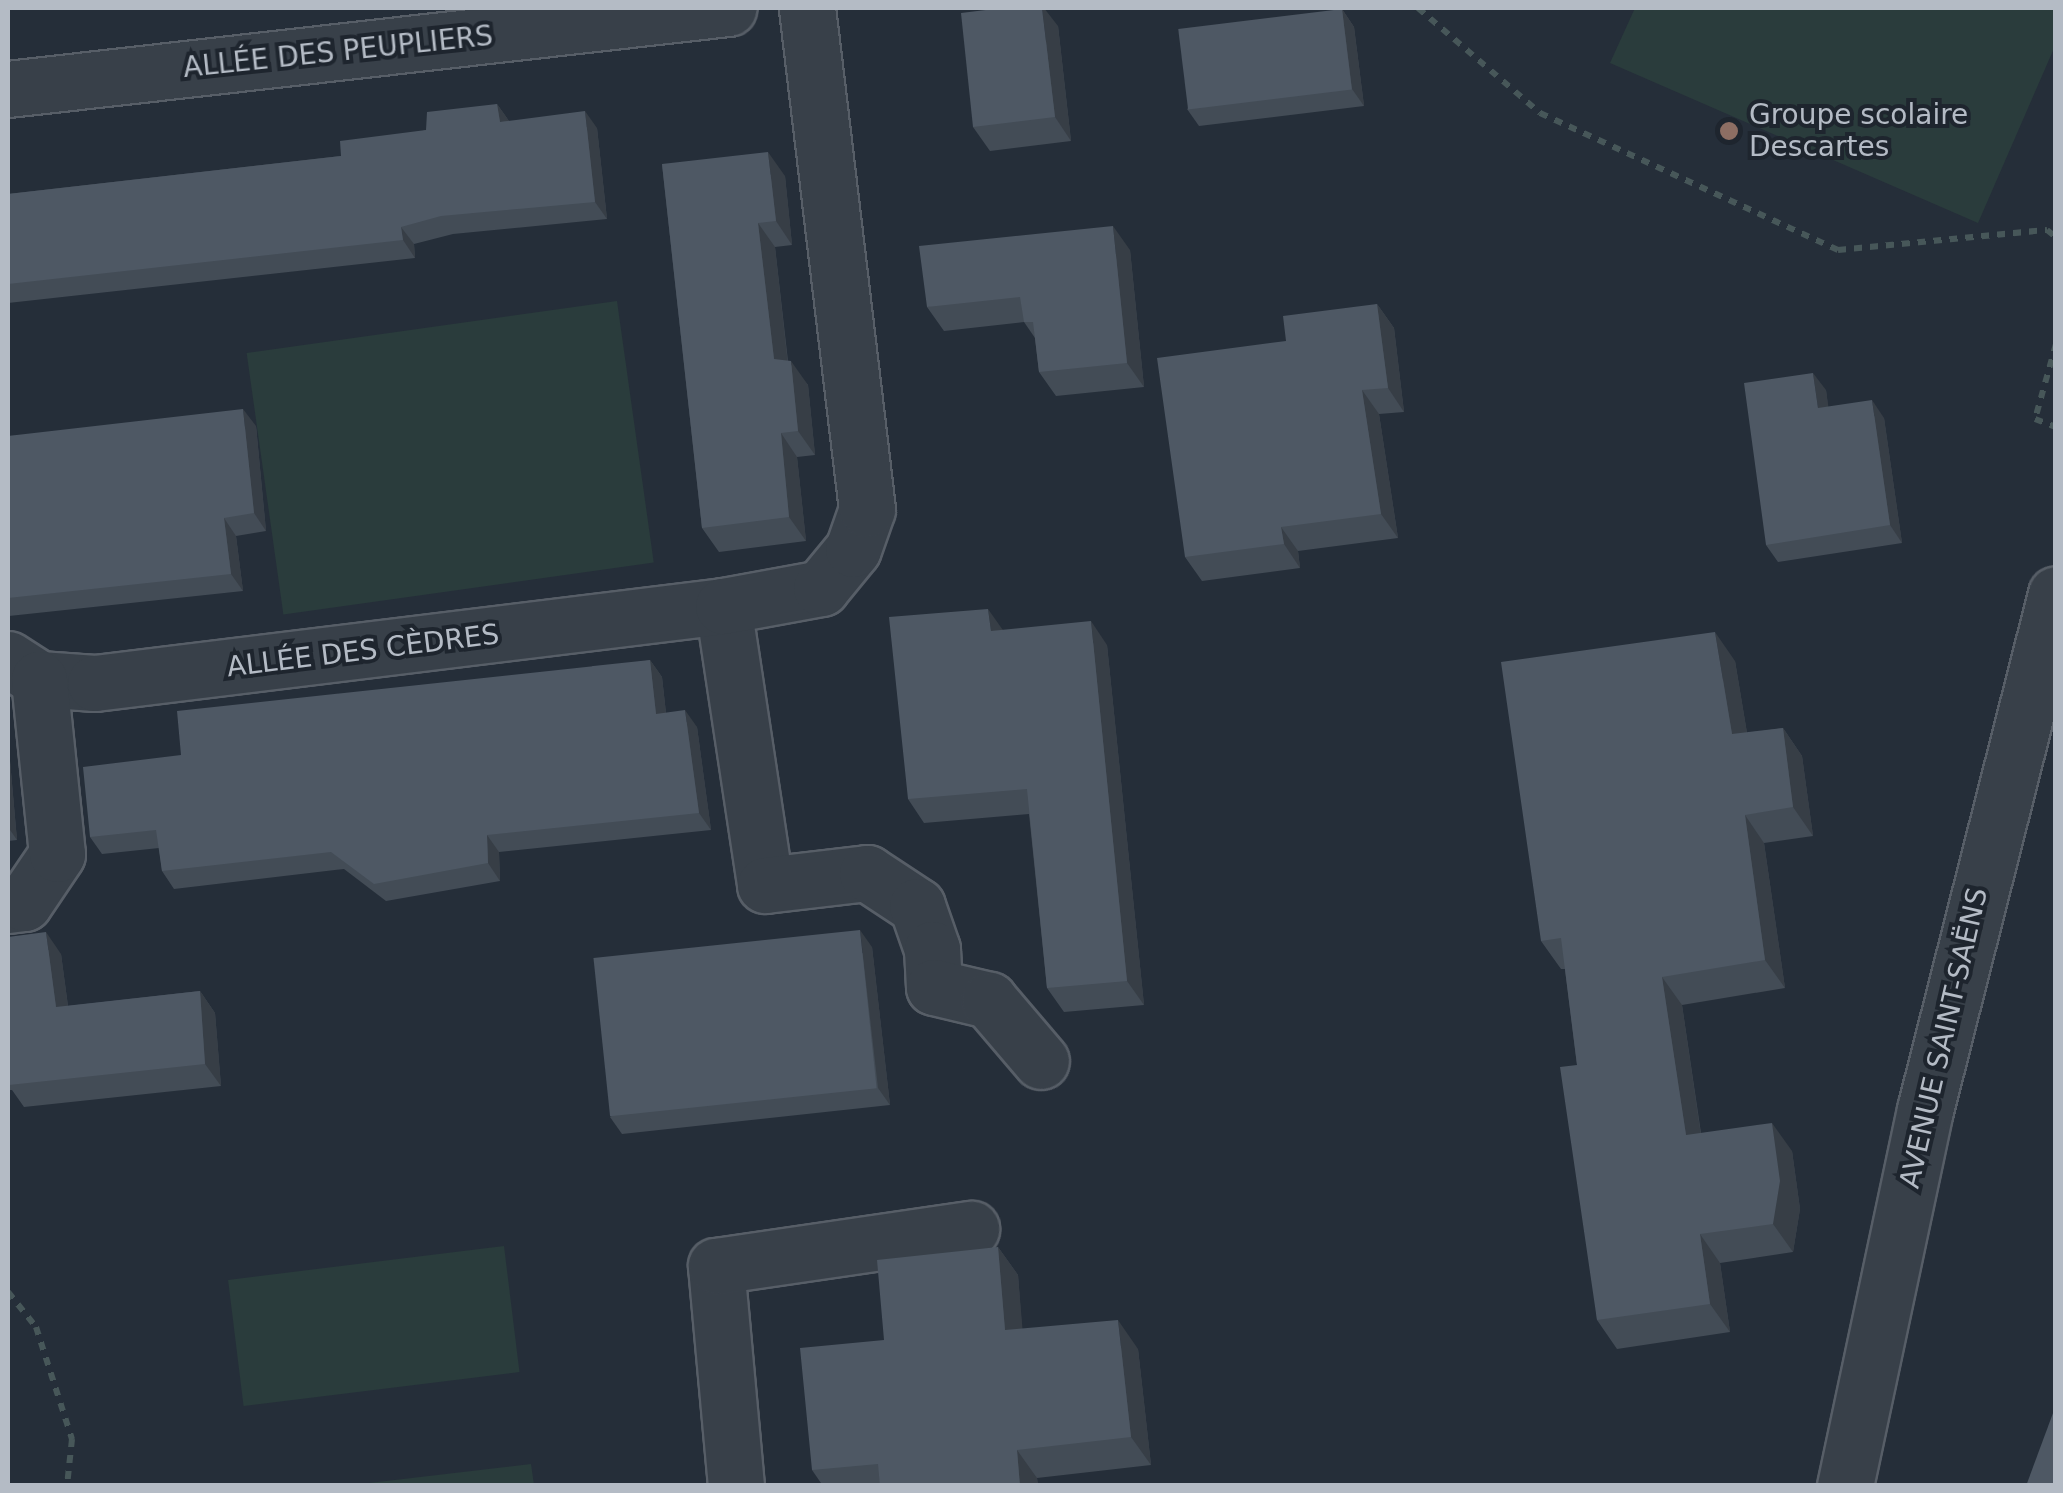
<!DOCTYPE html>
<meta charset="utf-8">
<style>
body{margin:0}
#map{position:relative;width:2063px;height:1493px;overflow:hidden;background:#252e39;font-family:"DejaVu Sans",sans-serif}
div>[style]{position:absolute}
[style*='--x']{left:calc(var(--x)*1px);top:calc(var(--y)*1px);width:calc(var(--w)*1px);rotate:calc(var(--a)*1deg)}
.green>*{inset:0;background:#2a3c3c;transform-origin:0 0}
.path>*{height:6px;margin-top:-3px;transform-origin:0;background:repeating-linear-gradient(90deg,#475759 0 8px,transparent 0 16px)}
.roads{filter:drop-shadow(2px 0 #575e67) drop-shadow(-2px 0 #575e67) drop-shadow(0 2px #575e67) drop-shadow(0 -2px #575e67)}
.minor>*{height:55px;margin:-27.5px;padding:0 27.5px;transform-origin:27.5px;border-radius:27.5px;background:#384049}
.wall>*{inset:0;background:#434c56}
.shaded-wall>*{inset:0;background:#373e46}
.building>*{inset:0;background:#4e5864;transform-origin:0 0}
.dots>*{width:28px;height:28px;translate:-50% -50%;box-sizing:border-box;border:5px solid #1e252e;border-radius:50%}
span{translate:-50% -50%;white-space:nowrap;text-align:center;line-height:1.15;-webkit-text-stroke:8px #1e252e;paint-order:stroke}
.street-label{font-size:28px;color:#b4bbc5}
.poi-label{font-size:28px;color:#b4bbc5}
.left{translate:0 -50%;text-align:left}
.frame{position:absolute;inset:0;border:10px solid #b4bbc5;pointer-events:none}
</style>
<div id="map">
<div class="green">
<div style="clip-path:polygon(1635px 8px,2055px 8px,2055px 46px,1978px 223px,1610px 63px)"></div>
<div style="left:617px;top:301px;width:264px;height:374px;rotate:82deg"></div>
<div style="left:504px;top:1246px;width:127px;height:278px;rotate:83deg"></div>
<div style="clip-path:polygon(531px 1464px,534px 1485px,352px 1485px)"></div>
</div>
<div class="path">
<div style="--x:1418;--y:8;--w:161;--a:40.7"></div>
<div style="--x:1540;--y:113;--w:328;--a:24.7"></div>
<div style="--x:1838;--y:250;--w:210;--a:-5.5"></div>
<div style="--x:2047;--y:230;--w:11;--a:38"></div>
<div style="--x:2056;--y:344;--w:78;--a:105.6"></div>
<div style="--x:2035;--y:419;--w:22;--a:21"></div>
<div style="--x:8;--y:1292;--w:45;--a:51.3"></div>
<div style="--x:36;--y:1327;--w:118;--a:72.2"></div>
<div style="--x:72;--y:1439;--w:47;--a:96.1"></div>
</div>
<div class="roads">
<div class="minor">
<div style="--x:8;--y:89;--w:725;--a:-6.42"></div>
<div style="--x:723;--y:606;--w:282;--a:81.4"></div>
<div style="--x:765;--y:885;--w:103;--a:-6.7"></div>
<div style="--x:867;--y:873;--w:60;--a:33.4"></div>
<div style="--x:917;--y:906;--w:46;--a:70.8"></div>
<div style="--x:932;--y:949;--w:38;--a:87"></div>
<div style="--x:934;--y:987;--w:57;--a:13.3"></div>
<div style="--x:989;--y:1000;--w:80;--a:49.6"></div>
<div style="--x:8;--y:659;--w:37;--a:33"></div>
<div style="--x:39;--y:679;--w:56;--a:4.1"></div>
<div style="--x:95;--y:683;--w:633;--a:-6.99"></div>
<div style="--x:723;--y:606;--w:100;--a:-10.4"></div>
<div style="--x:821;--y:588;--w:50;--a:-50.6"></div>
<div style="--x:853;--y:549;--w:42;--a:-70.7"></div>
<div style="--x:867;--y:509;--w:505;--a:-96.83"></div>
<div style="--x:8;--y:905;--w:16;--a:-7"></div>
<div style="--x:24;--y:903;--w:59;--a:-56"></div>
<div style="--x:57;--y:854;--w:176;--a:-95.9"></div>
<div style="--x:736;--y:1486;--w:221;--a:-95.2"></div>
<div style="--x:716;--y:1266;--w:258;--a:-8.3"></div>
<div style="--x:1845;--y:1486;--w:384;--a:-78"></div>
<div style="--x:1925;--y:1110;--w:532;--a:-75.75"></div>
</div>
</div>
<div class="wall">
<div style="clip-path:polygon(1342px 9px,1354px 27px,1364px 106px,1199px 126px,1187px 109px)"></div>
<div style="clip-path:polygon(1058px 26px,1071px 141px,990px 151px,973px 127px)"></div>
<div style="clip-path:polygon(497px 104px,509px 121px,597px 128px,607px 219px,453px 234px,414px 244px,415px 258px,8px 303px,8px 194px,341px 156px,426px 130px)"></div>
<div style="clip-path:polygon(662px 164px,785px 176px,792px 245px,775px 247px,788px 361px,808px 385px,815px 455px,797px 457px,806px 541px,719px 552px,702px 528px)"></div>
<div style="clip-path:polygon(1130px 250px,1144px 387px,1056px 396px,1039px 372px,1035px 338px,1024px 322px,944px 331px,927px 307px)"></div>
<div style="clip-path:polygon(1377px 304px,1394px 328px,1404px 412px,1379px 414px,1398px 538px,1298px 551px,1300px 568px,1202px 581px,1185px 557px,1286px 341px)"></div>
<div style="clip-path:polygon(1826px 390px,1828px 407px,1884px 418px,1902px 543px,1778px 562px,1766px 545px)"></div>
<div style="clip-path:polygon(256px 426px,266px 531px,236px 536px,243px 591px,9px 616px,8px 614px,8px 436px)"></div>
<div style="clip-path:polygon(1003px 630px,1107px 645px,1144px 1005px,1064px 1012px,1047px 988px,1029px 814px,924px 823px,908px 799px)"></div>
<div style="clip-path:polygon(650px 660px,662px 677px,666px 713px,697px 727px,711px 830px,499px 852px,500px 881px,386px 901px,344px 869px,174px 889px,162px 871px,159px 848px,102px 854px,90px 837px,181px 755px)"></div>
<div style="clip-path:polygon(1735px 661px,1747px 733px,1783px 728px,1802px 756px,1813px 836px,1764px 843px,1785px 988px,1682px 1005px,1701px 1133px,1792px 1151px,1800px 1209px,1793px 1252px,1720px 1263px,1730px 1332px,1617px 1349px,1597px 1320px,1577px 1065px,1565px 969px,1561px 969px,1541px 941px)"></div>
<div style="clip-path:polygon(8px 738px,17px 840px,8px 841px)"></div>
<div style="clip-path:polygon(8px 937px,61px 954px,68px 1006px,200px 991px,215px 1013px,221px 1086px,24px 1107px,12px 1090px,8px 1090px)"></div>
<div style="clip-path:polygon(872px 947px,890px 1105px,622px 1134px,610px 1117px)"></div>
<div style="clip-path:polygon(998px 1247px,1018px 1275px,1022px 1329px,1138px 1349px,1151px 1465px,1037px 1478px,1038px 1486px,823px 1486px,812px 1470px,884px 1340px)"></div>
</div>
<div class="shaded-wall">
<div style="clip-path:polygon(1042px 8px,1044px 8px,1058px 26px,1071px 141px,1055px 117px)"></div>
<div style="clip-path:polygon(1342px 9px,1354px 27px,1364px 106px,1352px 89px)"></div>
<div style="clip-path:polygon(497px 104px,509px 121px,500px 122px)"></div>
<div style="clip-path:polygon(585px 111px,597px 128px,607px 219px,595px 202px)"></div>
<div style="clip-path:polygon(768px 152px,785px 176px,792px 245px,776px 221px)"></div>
<div style="clip-path:polygon(758px 223px,775px 247px,790px 383px,774px 359px)"></div>
<div style="clip-path:polygon(1113px 226px,1130px 250px,1144px 387px,1127px 363px)"></div>
<div style="clip-path:polygon(401px 227px,414px 244px,415px 258px,403px 240px)"></div>
<div style="clip-path:polygon(1377px 304px,1394px 328px,1404px 412px,1388px 388px)"></div>
<div style="clip-path:polygon(791px 361px,808px 385px,815px 455px,798px 431px)"></div>
<div style="clip-path:polygon(1813px 373px,1826px 390px,1831px 425px,1818px 408px)"></div>
<div style="clip-path:polygon(1362px 390px,1379px 414px,1398px 538px,1381px 514px)"></div>
<div style="clip-path:polygon(1872px 400px,1884px 418px,1902px 543px,1890px 525px)"></div>
<div style="clip-path:polygon(243px 409px,256px 426px,266px 531px,254px 513px)"></div>
<div style="clip-path:polygon(781px 433px,797px 457px,806px 541px,789px 517px)"></div>
<div style="clip-path:polygon(224px 518px,236px 536px,243px 591px,231px 574px)"></div>
<div style="clip-path:polygon(1281px 527px,1298px 551px,1300px 568px,1284px 544px)"></div>
<div style="clip-path:polygon(988px 609px,1005px 633px,991px 631px)"></div>
<div style="clip-path:polygon(1091px 621px,1107px 645px,1144px 1005px,1127px 981px)"></div>
<div style="clip-path:polygon(1715px 632px,1735px 661px,1752px 763px,1732px 734px)"></div>
<div style="clip-path:polygon(650px 660px,662px 677px,668px 732px,656px 714px)"></div>
<div style="clip-path:polygon(685px 710px,697px 727px,711px 830px,699px 813px)"></div>
<div style="clip-path:polygon(1783px 728px,1802px 756px,1813px 836px,1793px 807px)"></div>
<div style="clip-path:polygon(8px 738px,17px 840px,8px 827px)"></div>
<div style="clip-path:polygon(1745px 815px,1764px 843px,1785px 988px,1765px 960px)"></div>
<div style="clip-path:polygon(487px 835px,499px 852px,500px 881px,488px 863px)"></div>
<div style="clip-path:polygon(860px 930px,872px 947px,890px 1105px,878px 1088px)"></div>
<div style="clip-path:polygon(46px 932px,61px 954px,71px 1029px,56px 1007px)"></div>
<div style="clip-path:polygon(1662px 977px,1682px 1005px,1705px 1163px,1686px 1135px)"></div>
<div style="clip-path:polygon(200px 991px,215px 1013px,221px 1086px,205px 1064px)"></div>
<div style="clip-path:polygon(1772px 1123px,1792px 1151px,1800px 1209px,1793px 1252px,1773px 1224px)"></div>
<div style="clip-path:polygon(1700px 1234px,1720px 1263px,1730px 1332px,1710px 1304px)"></div>
<div style="clip-path:polygon(998px 1247px,1018px 1275px,1025px 1359px,1005px 1330px)"></div>
<div style="clip-path:polygon(1118px 1320px,1138px 1349px,1151px 1465px,1131px 1437px)"></div>
<div style="clip-path:polygon(1017px 1450px,1037px 1478px,1038px 1486px,1020px 1486px)"></div>
</div>
<div class="building">
<div style="clip-path:polygon(1002px 8px,1042px 8px,1055px 117px,973px 127px,961px 13px)"></div>
<div style="left:1342px;top:9px;width:81px;height:165px;rotate:83deg"></div>
<div style="clip-path:polygon(497px 104px,500px 122px,585px 111px,595px 202px,441px 216px,401px 227px,403px 240px,8px 284px,8px 194px,341px 156px,340px 141px,426px 130px,427px 112px)"></div>
<div style="clip-path:polygon(768px 152px,776px 221px,758px 223px,774px 359px,791px 361px,798px 431px,781px 433px,789px 517px,702px 528px,662px 164px)"></div>
<div style="clip-path:polygon(1113px 226px,1127px 363px,1039px 372px,1033px 322px,1024px 322px,1020px 297px,927px 307px,919px 246px)"></div>
<div style="clip-path:polygon(1377px 304px,1388px 388px,1362px 390px,1381px 514px,1281px 527px,1284px 544px,1185px 557px,1157px 358px,1286px 341px,1283px 316px)"></div>
<div style="clip-path:polygon(1813px 373px,1818px 408px,1872px 400px,1890px 525px,1766px 545px,1744px 383px)"></div>
<div style="clip-path:polygon(243px 409px,254px 513px,224px 518px,231px 574px,8px 598px,8px 436px)"></div>
<div style="clip-path:polygon(988px 609px,991px 631px,1091px 621px,1127px 981px,1047px 988px,1027px 789px,908px 799px,889px 617px)"></div>
<div style="clip-path:polygon(1715px 632px,1732px 734px,1783px 728px,1793px 807px,1745px 815px,1765px 960px,1662px 977px,1686px 1135px,1772px 1123px,1780px 1181px,1773px 1224px,1700px 1234px,1710px 1304px,1597px 1320px,1560px 1067px,1577px 1065px,1561px 938px,1541px 941px,1501px 662px)"></div>
<div style="clip-path:polygon(650px 660px,656px 714px,685px 710px,699px 813px,487px 835px,488px 863px,374px 884px,331px 852px,162px 871px,156px 830px,90px 837px,83px 767px,181px 755px,177px 711px)"></div>
<div style="left:860px;top:930px;width:159px;height:268px;rotate:84deg"></div>
<div style="clip-path:polygon(46px 932px,56px 1007px,200px 991px,205px 1064px,9px 1085px,8px 937px)"></div>
<div style="clip-path:polygon(998px 1247px,1005px 1330px,1118px 1320px,1131px 1437px,1017px 1450px,1020px 1486px,880px 1486px,878px 1464px,812px 1470px,800px 1348px,884px 1340px,877px 1260px)"></div>
<div style="clip-path:polygon(2056px 1405px,2056px 1486px,2026px 1486px)"></div>
</div>
<div class="dots">
<div style="left:1729px;top:131px;background:#8d6e63"></div>
</div>
<div class="street-label">
<span style="left:338px;top:52px;rotate:-6deg">ALLÉE DES PEUPLIERS</span>
<span style="left:363px;top:651px;rotate:-7deg">ALLÉE DES CÈDRES</span>
<span style="left:1944px;top:1038px;rotate:-77deg">AVENUE SAINT-SAËNS</span>
</div>
<div class="poi-label">
<span class="left" style="left:1749px;top:131px">Groupe scolaire<br>Descartes</span>
</div>
<div class="frame"></div>
</div>
